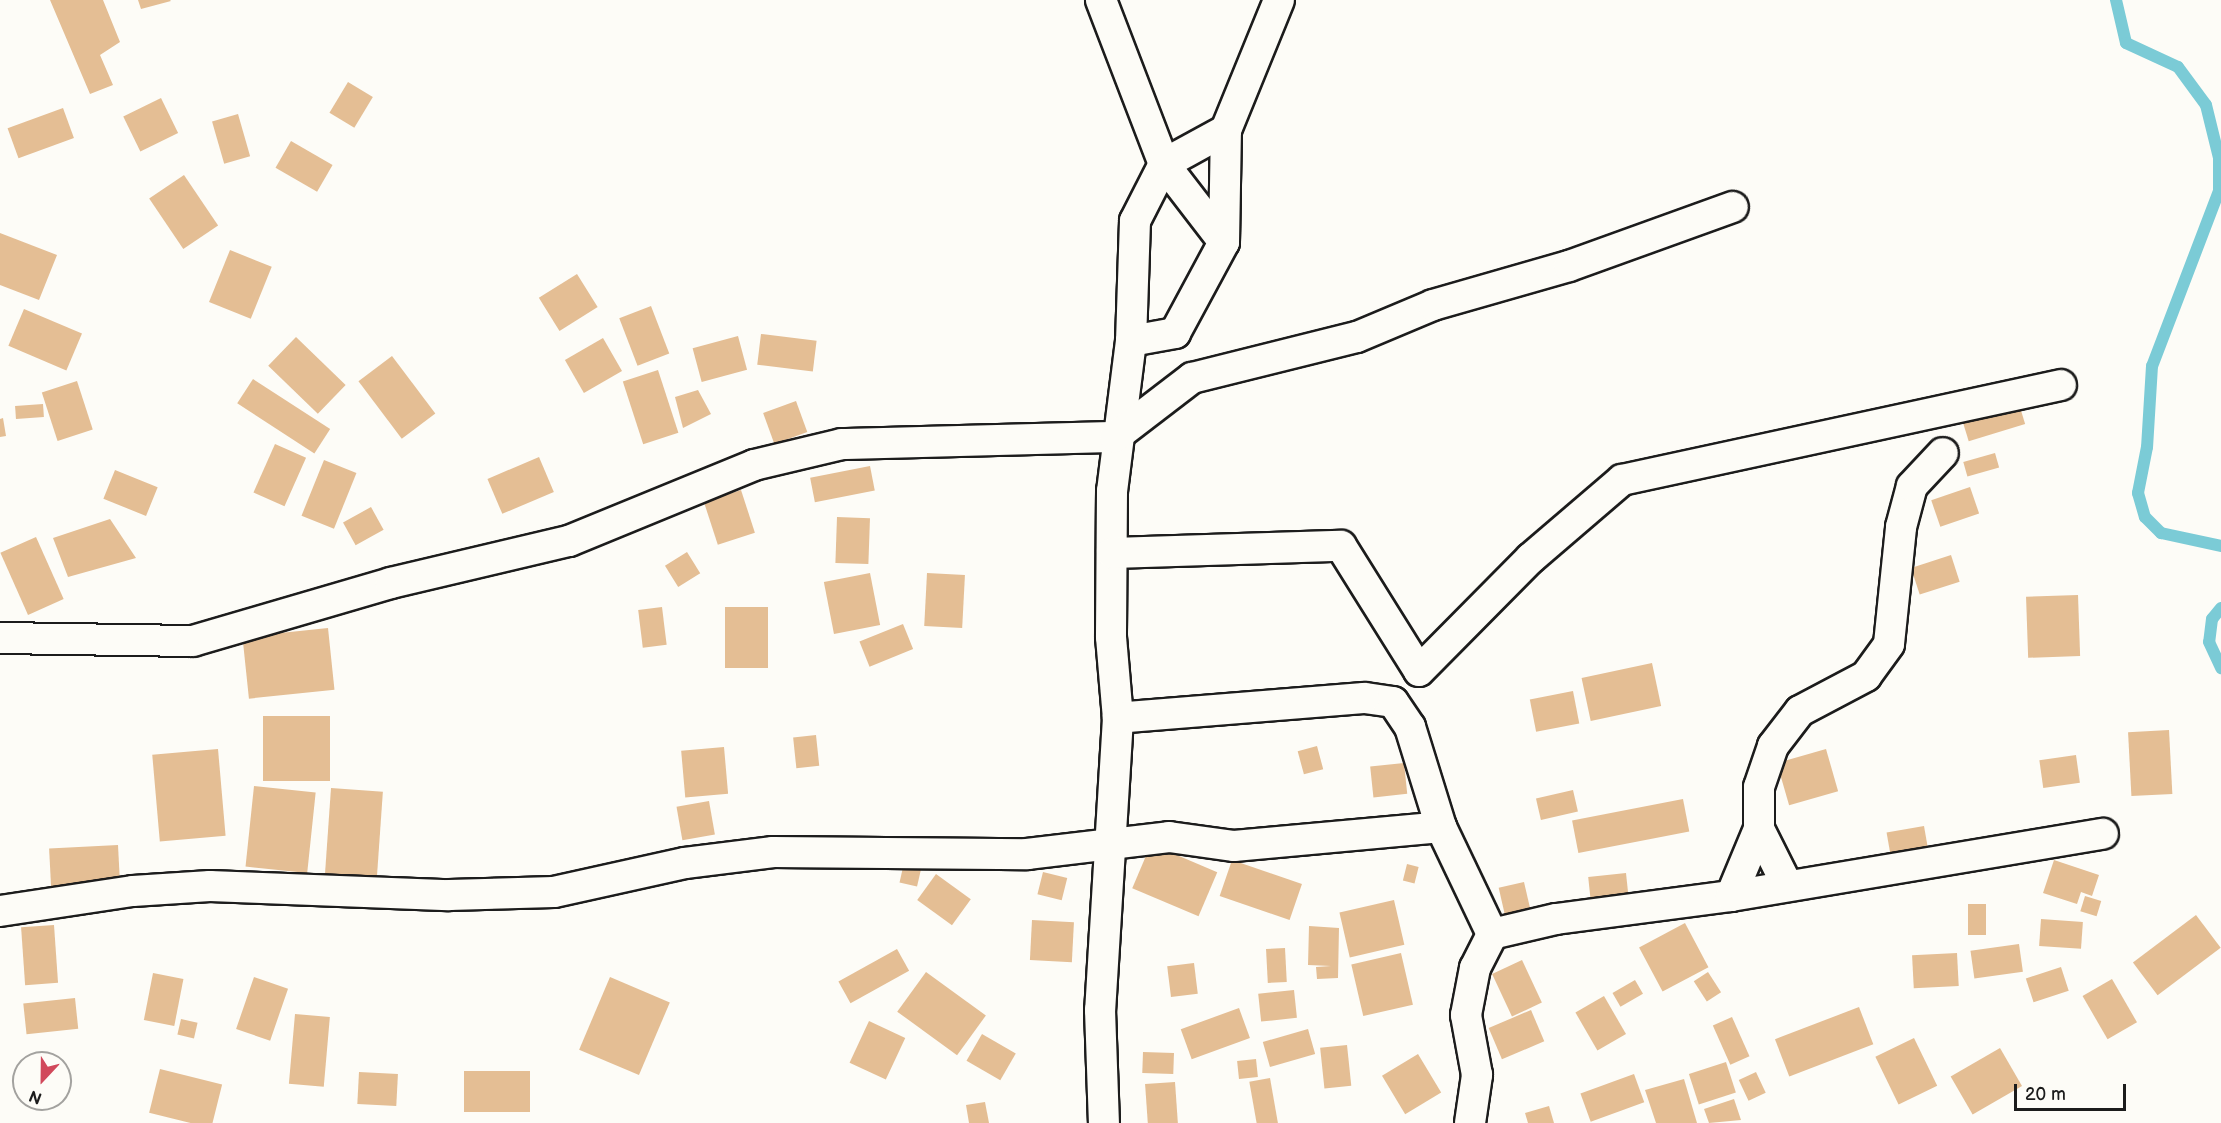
<!DOCTYPE html>
<style>
body{margin:0}
#map{position:relative;width:2221px;height:1123px;overflow:hidden;background:#fdfcf7;font-family:"Balsamiq Sans",sans-serif}
div>[style]{position:absolute}
[style*='--x']{left:calc(var(--x)*1px);top:calc(var(--y)*1px);width:calc(var(--w)*1px);rotate:calc(var(--a)*1deg)}
.stream>*{height:12px;margin:-6px;padding:0 6px;transform-origin:6px;border-radius:6px;background:#7bcbd6}
.building>*{inset:0;background:#e4be94;transform-origin:0 0}
.roads{filter:drop-shadow(2px 0 #1c1c1c) drop-shadow(-2px 0 #1c1c1c) drop-shadow(0 2px #1c1c1c) drop-shadow(0 -2px #1c1c1c)}
.street>*{height:30px;margin:-15px;padding:0 15px;transform-origin:15px;border-radius:15px;background:#fdfcf7}
span{translate:-50% -50%;white-space:nowrap;text-align:center;line-height:1.15;-webkit-text-stroke:4.5px #fdfcf7;paint-order:stroke}
.north{position:absolute;left:12px;top:1051px;width:60px;height:60px;box-sizing:border-box;background:#fdfcf7;border:2px solid #a3a29f;border-radius:50%;rotate:202deg;font-size:16px;font-weight:700;line-height:24px;text-align:center;color:#1c1c1c}
.north::after{content:'';display:block;margin:auto;width:21px;height:27px;background:#d1495b;clip-path:polygon(50% 0,100% 100%,50% 72%,0 100%)}
.scale{position:absolute;left:2014px;top:1084px;width:112px;height:27px;box-sizing:border-box;border:3px solid #1c1c1c;border-top:0;padding-left:8px;font-size:18px;line-height:21px;white-space:nowrap;color:#1c1c1c;-webkit-text-stroke:4px #fdfcf7;paint-order:stroke}
</style>
<div id="map">
<div class="stream">
<div style="--x:2116;--y:0;--w:44;--a:76.9"></div>
<div style="--x:2126;--y:43;--w:57;--a:24.8"></div>
<div style="--x:2178;--y:67;--w:47;--a:53.6"></div>
<div style="--x:2206;--y:105;--w:55;--a:76.2"></div>
<div style="--x:2219;--y:158;--w:33;--a:90"></div>
<div style="--x:2219;--y:191;--w:187;--a:110.9"></div>
<div style="--x:2152;--y:366;--w:81;--a:93.5"></div>
<div style="--x:2147;--y:447;--w:47;--a:101.1"></div>
<div style="--x:2138;--y:493;--w:25;--a:74"></div>
<div style="--x:2145;--y:517;--w:23;--a:45"></div>
<div style="--x:2161;--y:533;--w:61;--a:12.2"></div>
<div style="--x:2221;--y:608;--w:14;--a:129"></div>
<div style="--x:2212;--y:619;--w:23;--a:97"></div>
<div style="--x:2209;--y:642;--w:29;--a:65"></div>
</div>
<div class="building">
<div style="clip-path:polygon(50px 0,103px 0,120px 42px,100px 55px,113px 85px,90px 94px)"></div>
<div style="clip-path:polygon(138px 0,170px 0,171px 1px,141px 9px)"></div>
<div style="left:348px;top:82px;width:29px;height:36px;rotate:31deg"></div>
<div style="left:161px;top:98px;width:39px;height:42px;rotate:64deg"></div>
<div style="left:63px;top:108px;width:32px;height:59px;rotate:70deg"></div>
<div style="left:238px;top:114px;width:44px;height:27px;rotate:74deg"></div>
<div style="left:291px;top:141px;width:48px;height:31px;rotate:30deg"></div>
<div style="left:184px;top:175px;width:61px;height:42px;rotate:56deg"></div>
<div style="clip-path:polygon(0 233px,57px 255px,39px 300px,0 285px)"></div>
<div style="left:230px;top:250px;width:45px;height:56px;rotate:22deg"></div>
<div style="left:577px;top:274px;width:39px;height:45px;rotate:58deg"></div>
<div style="left:651px;top:306px;width:51px;height:34px;rotate:69deg"></div>
<div style="left:24px;top:309px;width:63px;height:40px;rotate:23deg"></div>
<div style="left:761px;top:334px;width:56px;height:31px;rotate:7deg"></div>
<div style="left:738px;top:336px;width:35px;height:47px;rotate:75deg"></div>
<div style="left:296px;top:337px;width:69px;height:40px;rotate:44deg"></div>
<div style="left:603px;top:338px;width:38px;height:44px;rotate:60deg"></div>
<div style="left:392px;top:356px;width:72px;height:42px;rotate:53deg"></div>
<div style="left:658px;top:370px;width:66px;height:37px;rotate:72deg"></div>
<div style="left:253px;top:379px;width:92px;height:29px;rotate:33deg"></div>
<div style="left:77px;top:381px;width:51px;height:37px;rotate:72deg"></div>
<div style="clip-path:polygon(698px 390px,711px 414px,683px 428px,675px 397px)"></div>
<div style="left:796px;top:401px;width:33px;height:35px;rotate:70deg"></div>
<div style="left:43px;top:404px;width:13px;height:28px;rotate:86deg"></div>
<div style="left:2019px;top:404px;width:21px;height:59px;rotate:73deg"></div>
<div style="clip-path:polygon(3px 418px,6px 436px,0 437px,0 419px)"></div>
<div style="left:275px;top:444px;width:34px;height:53px;rotate:24deg"></div>
<div style="left:1995px;top:453px;width:15px;height:33px;rotate:74deg"></div>
<div style="left:539px;top:457px;width:38px;height:56px;rotate:67deg"></div>
<div style="left:324px;top:460px;width:35px;height:60px;rotate:22deg"></div>
<div style="left:870px;top:466px;width:25px;height:61px;rotate:79deg"></div>
<div style="left:115px;top:470px;width:46px;height:31px;rotate:22deg"></div>
<div style="left:1970px;top:487px;width:28px;height:41px;rotate:71deg"></div>
<div style="left:741px;top:490px;width:45px;height:39px;rotate:72deg"></div>
<div style="left:371px;top:507px;width:26px;height:32px;rotate:61deg"></div>
<div style="left:837px;top:517px;width:33px;height:46px;rotate:2deg"></div>
<div style="clip-path:polygon(110px 519px,136px 558px,68px 577px,53px 538px)"></div>
<div style="left:36px;top:537px;width:68px;height:39px;rotate:66deg"></div>
<div style="left:687px;top:552px;width:25px;height:26px;rotate:58deg"></div>
<div style="left:1951px;top:555px;width:28px;height:42px;rotate:72deg"></div>
<div style="left:870px;top:573px;width:53px;height:47px;rotate:79deg"></div>
<div style="left:927px;top:573px;width:38px;height:53px;rotate:3deg"></div>
<div style="left:2078px;top:595px;width:61px;height:52px;rotate:88deg"></div>
<div style="left:662px;top:607px;width:38px;height:24px;rotate:83deg"></div>
<div style="left:725px;top:607px;width:43px;height:61px"></div>
<div style="left:903px;top:624px;width:27px;height:47px;rotate:68deg"></div>
<div style="left:328px;top:628px;width:62px;height:86px;rotate:84deg"></div>
<div style="left:1652px;top:663px;width:44px;height:72px;rotate:78deg"></div>
<div style="left:1573px;top:691px;width:33px;height:44px;rotate:79deg"></div>
<div style="left:263px;top:716px;width:67px;height:65px"></div>
<div style="left:2169px;top:730px;width:64px;height:41px;rotate:87deg"></div>
<div style="left:816px;top:735px;width:31px;height:23px;rotate:84deg"></div>
<div style="left:1317px;top:746px;width:24px;height:20px;rotate:75deg"></div>
<div style="left:724px;top:747px;width:47px;height:43px;rotate:85deg"></div>
<div style="left:218px;top:749px;width:87px;height:66px;rotate:85deg"></div>
<div style="left:1826px;top:749px;width:44px;height:51px;rotate:74deg"></div>
<div style="left:2076px;top:755px;width:28px;height:37px;rotate:82deg"></div>
<div style="left:1404px;top:763px;width:31px;height:34px;rotate:84deg"></div>
<div style="left:254px;top:786px;width:62px;height:81px;rotate:6deg"></div>
<div style="left:331px;top:788px;width:52px;height:86px;rotate:4deg"></div>
<div style="left:1573px;top:790px;width:22px;height:38px;rotate:77deg"></div>
<div style="left:1683px;top:799px;width:33px;height:113px;rotate:79deg"></div>
<div style="left:709px;top:801px;width:34px;height:33px;rotate:80deg"></div>
<div style="left:1924px;top:826px;width:23px;height:38px;rotate:80deg"></div>
<div style="left:1151px;top:844px;width:72px;height:48px;rotate:23deg"></div>
<div style="left:118px;top:845px;width:39px;height:69px;rotate:87deg"></div>
<div style="left:1232px;top:860px;width:74px;height:38px;rotate:19deg"></div>
<div style="clip-path:polygon(2054px 860px,2099px 875px,2092px 896px,2081px 892px,2077px 904px,2043px 893px)"></div>
<div style="left:904px;top:863px;width:18px;height:20px;rotate:13deg"></div>
<div style="left:1407px;top:864px;width:12px;height:17px;rotate:14deg"></div>
<div style="left:1043px;top:872px;width:25px;height:23px;rotate:14deg"></div>
<div style="left:1626px;top:873px;width:27px;height:38px;rotate:84deg"></div>
<div style="left:936px;top:874px;width:43px;height:32px;rotate:36deg"></div>
<div style="left:1524px;top:882px;width:27px;height:26px;rotate:77deg"></div>
<div style="left:2085px;top:896px;width:17px;height:16px;rotate:17deg"></div>
<div style="left:1394px;top:900px;width:46px;height:56px;rotate:77deg"></div>
<div style="left:1968px;top:904px;width:18px;height:31px"></div>
<div style="left:2196px;top:915px;width:41px;height:79px;rotate:53deg"></div>
<div style="left:2041px;top:919px;width:42px;height:27px;rotate:4deg"></div>
<div style="left:1032px;top:920px;width:42px;height:40px;rotate:3deg"></div>
<div style="left:1685px;top:923px;width:50px;height:52px;rotate:62deg"></div>
<div style="left:54px;top:925px;width:58px;height:33px;rotate:86deg"></div>
<div style="clip-path:polygon(1309px 926px,1339px 928px,1338px 978px,1317px 979px,1316px 967px,1331px 966px,1308px 965px)"></div>
<div style="left:2019px;top:944px;width:28px;height:49px;rotate:82deg"></div>
<div style="left:1285px;top:948px;width:34px;height:19px;rotate:87deg"></div>
<div style="left:897px;top:949px;width:25px;height:67px;rotate:61deg"></div>
<div style="left:1401px;top:953px;width:53px;height:51px;rotate:77deg"></div>
<div style="left:1957px;top:953px;width:33px;height:45px;rotate:87deg"></div>
<div style="left:1522px;top:960px;width:47px;height:33px;rotate:65deg"></div>
<div style="left:1194px;top:963px;width:31px;height:27px;rotate:83deg"></div>
<div style="left:2061px;top:967px;width:25px;height:37px;rotate:72deg"></div>
<div style="left:926px;top:972px;width:74px;height:49px;rotate:36deg"></div>
<div style="left:1708px;top:972px;width:24px;height:17px;rotate:57deg"></div>
<div style="left:153px;top:973px;width:31px;height:48px;rotate:11deg"></div>
<div style="left:254px;top:977px;width:36px;height:55px;rotate:19deg"></div>
<div style="left:610px;top:977px;width:65px;height:79px;rotate:23deg"></div>
<div style="left:2112px;top:979px;width:50px;height:34px;rotate:60deg"></div>
<div style="left:1635px;top:980px;width:16px;height:26px;rotate:60deg"></div>
<div style="left:1294px;top:990px;width:28px;height:36px;rotate:84deg"></div>
<div style="left:1604px;top:996px;width:44px;height:33px;rotate:60deg"></div>
<div style="left:75px;top:998px;width:31px;height:52px;rotate:84deg"></div>
<div style="left:1859px;top:1007px;width:40px;height:90px;rotate:69deg"></div>
<div style="left:1239px;top:1008px;width:32px;height:62px;rotate:70deg"></div>
<div style="left:1531px;top:1010px;width:34px;height:46px;rotate:67deg"></div>
<div style="left:295px;top:1014px;width:35px;height:70px;rotate:5deg"></div>
<div style="left:1732px;top:1017px;width:43px;height:21px;rotate:66deg"></div>
<div style="left:181px;top:1019px;width:17px;height:16px;rotate:13deg"></div>
<div style="left:869px;top:1021px;width:40px;height:46px;rotate:25deg"></div>
<div style="left:1308px;top:1029px;width:26px;height:47px;rotate:74deg"></div>
<div style="left:982px;top:1034px;width:39px;height:31px;rotate:30deg"></div>
<div style="left:1914px;top:1038px;width:53px;height:43px;rotate:64deg"></div>
<div style="left:1347px;top:1045px;width:41px;height:27px;rotate:84deg"></div>
<div style="left:2000px;top:1048px;width:44px;height:57px;rotate:60deg"></div>
<div style="left:1143px;top:1052px;width:31px;height:21px;rotate:2deg"></div>
<div style="left:1418px;top:1054px;width:45px;height:42px;rotate:59deg"></div>
<div style="left:1256px;top:1059px;width:18px;height:19px;rotate:84deg"></div>
<div style="left:1726px;top:1062px;width:32px;height:39px;rotate:72deg"></div>
<div style="left:160px;top:1069px;width:64px;height:45px;rotate:14deg"></div>
<div style="left:464px;top:1071px;width:66px;height:41px"></div>
<div style="left:359px;top:1072px;width:39px;height:32px;rotate:3deg"></div>
<div style="left:1756px;top:1072px;width:23px;height:19px;rotate:65deg"></div>
<div style="left:1634px;top:1074px;width:30px;height:57px;rotate:70deg"></div>
<div style="left:1270px;top:1078px;width:46px;height:21px;rotate:80deg"></div>
<div style="clip-path:polygon(1684px 1079px,1697px 1123px,1656px 1123px,1645px 1090px)"></div>
<div style="left:1175px;top:1082px;width:41px;height:30px;rotate:86deg"></div>
<div style="clip-path:polygon(1734px 1099px,1741px 1120px,1709px 1123px,1704px 1109px)"></div>
<div style="clip-path:polygon(985px 1102px,989px 1123px,969px 1123px,966px 1105px)"></div>
<div style="clip-path:polygon(1549px 1106px,1554px 1123px,1528px 1123px,1525px 1113px)"></div>
</div>
<div class="roads">
<div class="street">
<div style="--x:1101;--y:0;--w:176;--a:69"></div>
<div style="--x:1164;--y:164;--w:64;--a:117"></div>
<div style="--x:1135;--y:221;--w:120;--a:91.9"></div>
<div style="--x:1131;--y:341;--w:151;--a:97.2"></div>
<div style="--x:1112;--y:491;--w:146;--a:90.4"></div>
<div style="--x:1111;--y:637;--w:81;--a:85.1"></div>
<div style="--x:1118;--y:718;--w:293;--a:93.5"></div>
<div style="--x:1100;--y:1010;--w:113;--a:88"></div>
<div style="--x:1224;--y:242;--w:112;--a:-89"></div>
<div style="--x:1226;--y:130;--w:140;--a:-67.8"></div>
<div style="--x:1131;--y:341;--w:45;--a:-10.3"></div>
<div style="--x:1175;--y:333;--w:103;--a:-61.7"></div>
<div style="--x:1224;--y:242;--w:98;--a:-127.6"></div>
<div style="--x:1164;--y:164;--w:71;--a:-28.7"></div>
<div style="--x:1112;--y:553;--w:229;--a:-1.8"></div>
<div style="--x:1341;--y:546;--w:147;--a:58"></div>
<div style="--x:1419;--y:671;--w:159;--a:-45.3"></div>
<div style="--x:1531;--y:558;--w:120;--a:-40.6"></div>
<div style="--x:1622;--y:480;--w:449;--a:-12.2"></div>
<div style="--x:0;--y:638;--w:193;--a:0.9"></div>
<div style="--x:193;--y:641;--w:206;--a:-16.3"></div>
<div style="--x:391;--y:583;--w:183;--a:-13.3"></div>
<div style="--x:569;--y:541;--w:200;--a:-22.3"></div>
<div style="--x:754;--y:465;--w:90;--a:-13.4"></div>
<div style="--x:842;--y:444;--w:273;--a:-1.5"></div>
<div style="--x:1115;--y:437;--w:97;--a:-37.5"></div>
<div style="--x:1192;--y:378;--w:170;--a:-14"></div>
<div style="--x:1357;--y:337;--w:82;--a:-22.8"></div>
<div style="--x:1433;--y:305;--w:141;--a:-16"></div>
<div style="--x:1569;--y:266;--w:174;--a:-19.8"></div>
<div style="--x:1441;--y:827;--w:119;--a:64.5"></div>
<div style="--x:1759;--y:829;--w:63;--a:63.4"></div>
<div style="--x:1731;--y:896;--w:73;--a:-67.3"></div>
<div style="--x:1759;--y:829;--w:42;--a:-90"></div>
<div style="--x:1759;--y:787;--w:43;--a:-71.1"></div>
<div style="--x:1773;--y:746;--w:44;--a:-52.4"></div>
<div style="--x:1800;--y:711;--w:75;--a:-27.9"></div>
<div style="--x:1866;--y:676;--w:39;--a:-54"></div>
<div style="--x:1889;--y:644;--w:118;--a:-84.1"></div>
<div style="--x:1901;--y:527;--w:42;--a:-75"></div>
<div style="--x:1912;--y:486;--w:45;--a:-46.8"></div>
<div style="--x:0;--y:911;--w:134;--a:-8.6"></div>
<div style="--x:133;--y:891;--w:77;--a:-3.7"></div>
<div style="--x:210;--y:886;--w:239;--a:2.2"></div>
<div style="--x:449;--y:895;--w:105;--a:-1.6"></div>
<div style="--x:554;--y:892;--w:134;--a:-12.5"></div>
<div style="--x:685;--y:863;--w:89;--a:-7.1"></div>
<div style="--x:773;--y:852;--w:254;--a:0.5"></div>
<div style="--x:1027;--y:854;--w:143;--a:-6.8"></div>
<div style="--x:1169;--y:837;--w:66;--a:7.9"></div>
<div style="--x:1234;--y:846;--w:208;--a:-5.2"></div>
<div style="--x:1441;--y:827;--w:105;--a:-107.2"></div>
<div style="--x:1410;--y:727;--w:30;--a:-124"></div>
<div style="--x:1393;--y:702;--w:29;--a:-172"></div>
<div style="--x:1364;--y:698;--w:247;--a:175.4"></div>
<div style="--x:1470;--y:1123;--w:49;--a:-81.7"></div>
<div style="--x:1477;--y:1075;--w:61;--a:-100.4"></div>
<div style="--x:1466;--y:1015;--w:48;--a:-79.2"></div>
<div style="--x:1475;--y:968;--w:38;--a:-63"></div>
<div style="--x:1492;--y:934;--w:66;--a:-13.2"></div>
<div style="--x:1556;--y:919;--w:177;--a:-7.5"></div>
<div style="--x:1731;--y:896;--w:377;--a:-9.5"></div>
</div>
</div>
<div class="north">N</div>
<div class="scale">20 m</div>
</div>
